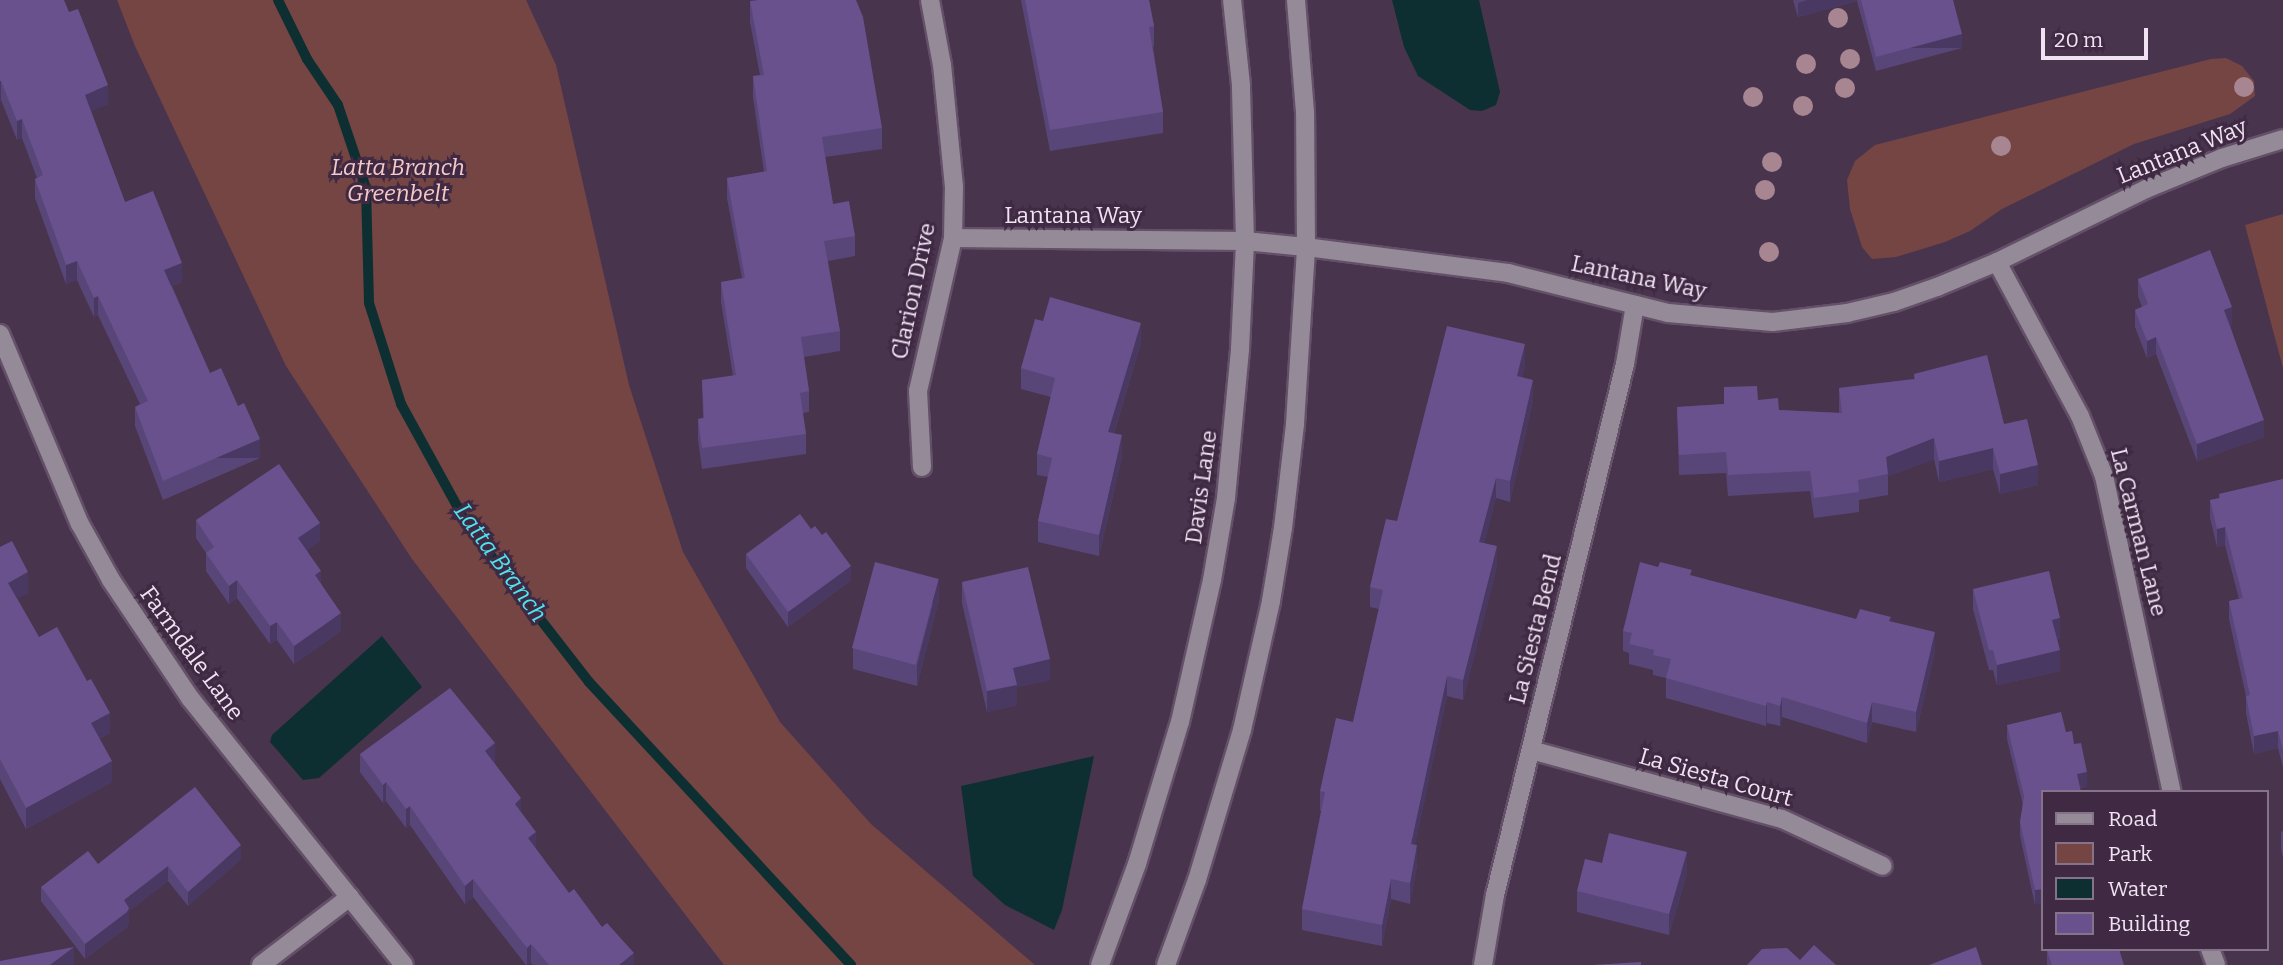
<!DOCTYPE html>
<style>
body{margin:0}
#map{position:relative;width:2283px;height:965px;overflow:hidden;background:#49344e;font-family:Bitter,serif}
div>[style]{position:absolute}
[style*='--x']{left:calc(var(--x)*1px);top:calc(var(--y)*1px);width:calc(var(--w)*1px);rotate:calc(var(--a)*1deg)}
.green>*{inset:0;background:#754544}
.water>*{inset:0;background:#0e2f31}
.stream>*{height:10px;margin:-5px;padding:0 5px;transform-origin:5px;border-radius:5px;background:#0e2f31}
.roads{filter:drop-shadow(2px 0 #645068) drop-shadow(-2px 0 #645068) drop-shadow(0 2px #645068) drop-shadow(0 -2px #645068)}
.minor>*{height:18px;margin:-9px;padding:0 9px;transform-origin:9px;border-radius:9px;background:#958a98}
.trees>*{width:20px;height:20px;margin:-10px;border-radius:50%;background:#a88691}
.wall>*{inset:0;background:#594678}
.shaded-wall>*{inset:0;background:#493962;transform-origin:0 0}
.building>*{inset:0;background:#68518c;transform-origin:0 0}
span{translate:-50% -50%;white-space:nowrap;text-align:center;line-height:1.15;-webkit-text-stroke:6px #3f2943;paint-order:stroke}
.street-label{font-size:23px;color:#f0e2f3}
.park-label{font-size:23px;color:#f6cac8;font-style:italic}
.water-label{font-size:24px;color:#4ee6ee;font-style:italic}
.legend{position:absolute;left:2041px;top:790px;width:228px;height:161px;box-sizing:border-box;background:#3f2943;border:2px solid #867389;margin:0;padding:9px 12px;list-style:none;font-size:21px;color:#f0e2f3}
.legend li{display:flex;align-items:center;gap:14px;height:35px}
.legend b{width:35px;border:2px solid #867389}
.scale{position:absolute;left:2041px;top:28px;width:107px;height:32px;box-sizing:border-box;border:4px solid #f0e2f3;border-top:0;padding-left:9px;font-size:21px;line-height:24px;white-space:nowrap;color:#f0e2f3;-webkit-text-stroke:5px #3f2943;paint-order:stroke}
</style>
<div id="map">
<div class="green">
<div style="clip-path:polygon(117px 0,526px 0,556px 65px,629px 385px,683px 552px,780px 722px,871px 824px,1035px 965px,724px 965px,412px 559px,286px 366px,135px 46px)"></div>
<div style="clip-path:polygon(2226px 58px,2242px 66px,2254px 81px,2255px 96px,2230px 114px,2134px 144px,2002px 209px,1970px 231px,1945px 242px,1896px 257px,1872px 259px,1862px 247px,1850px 209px,1847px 180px,1855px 161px,1875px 145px,2211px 59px)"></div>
<div style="clip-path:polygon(2283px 214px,2283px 368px,2245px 225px)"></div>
</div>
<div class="water">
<div style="clip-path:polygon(1392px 0,1479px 0,1500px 92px,1496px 105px,1482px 111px,1470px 110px,1418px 76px,1404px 47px)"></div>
<div style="clip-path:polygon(382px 636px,422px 687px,319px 778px,303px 780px,270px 742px,272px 735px)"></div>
<div style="clip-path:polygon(1094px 756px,1062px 910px,1054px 930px,1005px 905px,973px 876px,961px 786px)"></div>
</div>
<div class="stream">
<div style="--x:278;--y:0;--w:66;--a:63.8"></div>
<div style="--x:307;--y:59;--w:55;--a:56"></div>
<div style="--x:338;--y:105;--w:88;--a:71.4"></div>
<div style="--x:366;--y:188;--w:115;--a:88.5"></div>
<div style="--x:369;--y:303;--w:106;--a:72.4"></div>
<div style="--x:401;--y:404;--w:139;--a:61.2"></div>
<div style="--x:468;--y:526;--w:197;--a:52.2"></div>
<div style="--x:589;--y:682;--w:386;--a:47.2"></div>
</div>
<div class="roads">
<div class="minor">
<div style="--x:953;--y:238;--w:292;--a:0.6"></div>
<div style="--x:1245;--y:241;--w:61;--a:5.6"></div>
<div style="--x:1306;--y:247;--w:204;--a:7.3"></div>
<div style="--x:1508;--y:273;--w:165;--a:14"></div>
<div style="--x:1668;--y:313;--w:105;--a:4.9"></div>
<div style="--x:1773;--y:322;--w:75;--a:-6.9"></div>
<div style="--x:1847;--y:313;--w:48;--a:-13.2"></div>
<div style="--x:1894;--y:302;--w:46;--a:-19.2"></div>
<div style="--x:1937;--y:287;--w:65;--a:-22.6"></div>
<div style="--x:1997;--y:262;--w:166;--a:-26.1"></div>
<div style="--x:2146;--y:189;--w:82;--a:-22.2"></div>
<div style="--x:2222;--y:158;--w:64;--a:-17.3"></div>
<div style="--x:1997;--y:262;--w:175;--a:61.7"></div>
<div style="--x:2080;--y:416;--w:65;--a:68.2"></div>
<div style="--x:2104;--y:476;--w:323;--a:77.9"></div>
<div style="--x:0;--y:334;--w:206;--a:67.2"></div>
<div style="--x:80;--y:524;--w:64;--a:61"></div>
<div style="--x:111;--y:580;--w:142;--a:56.2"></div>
<div style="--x:190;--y:698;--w:342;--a:51.3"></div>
<div style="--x:922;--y:467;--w:76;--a:-93"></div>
<div style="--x:918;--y:391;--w:157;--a:-77.1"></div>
<div style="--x:953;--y:238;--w:51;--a:-88.9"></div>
<div style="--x:954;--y:187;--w:123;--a:-95.6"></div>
<div style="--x:942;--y:65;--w:66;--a:-100.5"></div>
<div style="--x:1531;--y:750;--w:260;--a:15.4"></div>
<div style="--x:1782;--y:819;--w:111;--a:25"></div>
<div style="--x:2210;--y:949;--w:17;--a:69"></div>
<div style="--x:261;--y:965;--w:112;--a:-37.4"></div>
<div style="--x:1100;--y:965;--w:108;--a:-69.9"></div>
<div style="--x:1137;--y:864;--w:148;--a:-73.2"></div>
<div style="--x:1180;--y:722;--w:146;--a:-77.3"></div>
<div style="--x:1212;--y:580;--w:83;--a:-80.3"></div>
<div style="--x:1226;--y:498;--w:150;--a:-84.6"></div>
<div style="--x:1240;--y:349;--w:108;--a:-87.3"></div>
<div style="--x:1245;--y:241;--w:156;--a:-91.5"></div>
<div style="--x:1241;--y:85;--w:85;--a:-96"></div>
<div style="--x:1166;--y:965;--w:90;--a:-70"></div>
<div style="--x:1197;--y:880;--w:157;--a:-73.3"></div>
<div style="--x:1242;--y:730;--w:132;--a:-77.3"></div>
<div style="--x:1271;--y:601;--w:74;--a:-80.7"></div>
<div style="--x:1283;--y:528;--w:105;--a:-83.4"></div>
<div style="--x:1295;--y:424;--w:177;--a:-86.4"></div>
<div style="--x:1306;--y:247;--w:135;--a:-90.4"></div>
<div style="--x:1305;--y:112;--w:112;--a:-94.6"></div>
<div style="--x:1483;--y:965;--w:71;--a:-80.3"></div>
<div style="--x:1495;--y:895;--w:547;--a:-76.24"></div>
<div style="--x:1625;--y:364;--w:60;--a:-80.4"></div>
</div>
</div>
<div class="trees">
<div style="left:1838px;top:18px"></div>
<div style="left:1850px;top:59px"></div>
<div style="left:1806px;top:64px"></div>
<div style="left:2244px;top:87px"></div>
<div style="left:1845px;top:88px"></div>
<div style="left:1753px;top:97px"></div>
<div style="left:1803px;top:106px"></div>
<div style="left:2001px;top:146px"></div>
<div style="left:1772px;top:162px"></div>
<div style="left:1765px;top:190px"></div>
<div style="left:1769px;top:252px"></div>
</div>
<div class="wall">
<div style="clip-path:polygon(0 0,108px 104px,91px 111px,125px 202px,182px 282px,172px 286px,210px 373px,260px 458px,163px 500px,135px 426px,135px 407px,140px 404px,98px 315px,94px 317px,77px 280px,66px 284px,35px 198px,35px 179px,37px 178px,22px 138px,17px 140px,1px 100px)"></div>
<div style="clip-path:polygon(1021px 0,1149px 0,1154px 26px,1154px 46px,1153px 47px,1163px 112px,1163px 133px,1050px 151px)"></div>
<div style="clip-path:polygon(1793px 0,1953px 0,1962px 48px,1876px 71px,1857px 1px,1798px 17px)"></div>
<div style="clip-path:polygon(750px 1px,882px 128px,882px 149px,825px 157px,833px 204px,855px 236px,855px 256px,828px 261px,840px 331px,840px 351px,804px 357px,809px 391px,809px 412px,803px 413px,806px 434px,806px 454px,702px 469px,698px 439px,698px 419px,703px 418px,702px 380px,733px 376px,721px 302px,721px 282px,742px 278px,727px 198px,727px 178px,764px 172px,753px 97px,753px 76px,760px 75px,750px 22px)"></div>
<div style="clip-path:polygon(2138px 279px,2232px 324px,2230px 325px,2264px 437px,2197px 461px,2156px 354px,2147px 358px,2135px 327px,2135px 310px,2142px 307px,2138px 296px)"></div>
<div style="clip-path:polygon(1141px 343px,1114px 433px,1122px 456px,1099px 556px,1038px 542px,1038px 521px,1048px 477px,1037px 475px,1037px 454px,1051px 397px,1021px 389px,1021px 368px)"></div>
<div style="clip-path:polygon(1525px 364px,1522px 377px,1533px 400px,1510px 502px,1496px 498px,1484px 543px,1497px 566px,1463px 700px,1447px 696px,1415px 844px,1417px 865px,1410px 904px,1391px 899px,1382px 946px,1302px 930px,1302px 909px,1321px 811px,1320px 811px,1320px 791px,1353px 722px,1379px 609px,1370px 607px,1370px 587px,1397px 521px)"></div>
<div style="clip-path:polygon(1914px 374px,2004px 424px,2038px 485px,2000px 494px,1993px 469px,1939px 482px,1934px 459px,1888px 476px,1888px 495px,1859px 500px,1859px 512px,1814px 518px,1810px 491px,1728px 496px,1726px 473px,1679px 475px,1677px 407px,1724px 404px,1758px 400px,1779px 410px,1839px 413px,1839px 388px,1914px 379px)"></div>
<div style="clip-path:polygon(2283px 479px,2283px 767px,2278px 748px,2254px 754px,2246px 713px,2246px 696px,2229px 619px,2229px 601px,2239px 599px,2225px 545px,2217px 547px,2210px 518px,2210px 500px,2219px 498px,2219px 494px)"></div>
<div style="clip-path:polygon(196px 520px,320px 541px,307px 550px,341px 631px,294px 664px,277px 640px,270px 644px,237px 598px,229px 604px,206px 571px,206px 553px,196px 538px)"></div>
<div style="clip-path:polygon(811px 529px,822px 535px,851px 580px,788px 627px,746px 568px,746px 554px)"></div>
<div style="clip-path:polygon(0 547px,28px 593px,17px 598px,39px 637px,110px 733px,99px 739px,112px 782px,26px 829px,0 779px)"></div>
<div style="clip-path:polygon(1692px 576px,1856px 619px,1891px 622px,1935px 652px,1916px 732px,1872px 722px,1867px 743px,1782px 717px,1780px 726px,1767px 723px,1766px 726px,1666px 698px,1666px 678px,1653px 675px,1653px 670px,1629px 664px,1629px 653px,1623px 651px,1623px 631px)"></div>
<div style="clip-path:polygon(962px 582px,1050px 680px,1017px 687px,1017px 705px,987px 712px,962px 603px)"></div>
<div style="clip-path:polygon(1973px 589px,2060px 638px,2057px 639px,2060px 671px,1997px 685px,1993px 670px,1989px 670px,1973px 609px)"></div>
<div style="clip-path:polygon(939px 599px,917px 686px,853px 669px,853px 648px)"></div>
<div style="clip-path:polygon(2007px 725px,2066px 732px,2074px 744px,2087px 786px,2080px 788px,2035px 905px,2020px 836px,2020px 822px,2023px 805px,2007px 739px)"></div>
<div style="clip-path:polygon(360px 754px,495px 761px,494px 762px,521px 813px,536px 849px,569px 893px,602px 927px,634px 965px,533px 965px,531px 963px,526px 965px,473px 897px,465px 904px,410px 825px,406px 828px,386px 801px,383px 803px,360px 772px)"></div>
<div style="clip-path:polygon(2283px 831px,2283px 858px,2281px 849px,2281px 832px)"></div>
<div style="clip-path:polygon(241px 859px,188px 906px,168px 881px,129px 911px,129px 922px,127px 927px,85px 959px,41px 901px,41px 887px,98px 864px)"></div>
<div style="clip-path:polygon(1602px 863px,1687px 873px,1669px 935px,1577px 912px,1577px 891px)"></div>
<div style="clip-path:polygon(2047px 951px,2124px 965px,2047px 965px)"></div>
</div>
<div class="shaded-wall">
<div style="clip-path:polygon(1807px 0,1857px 0,1857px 1px,1798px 17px,1798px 3px)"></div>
<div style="left:1962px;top:34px;width:14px;height:89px;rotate:90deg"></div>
<div style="left:0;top:81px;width:1px;height:20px"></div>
<div style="clip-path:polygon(108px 85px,108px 104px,85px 114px,85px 95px)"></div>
<div style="clip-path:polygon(22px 119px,22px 138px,17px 140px,17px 121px)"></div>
<div style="clip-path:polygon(77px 261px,77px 280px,66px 284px,66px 265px)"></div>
<div style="clip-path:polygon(182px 263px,182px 282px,164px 289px,164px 270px)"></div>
<div style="clip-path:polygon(98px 296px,98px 315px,94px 317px,94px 298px)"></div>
<div style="clip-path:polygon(2232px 307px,2232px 324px,2224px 327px,2224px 310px)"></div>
<div style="clip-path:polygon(1141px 323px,1141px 343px,1108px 452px,1108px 432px)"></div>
<div style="clip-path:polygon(2156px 337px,2156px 354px,2147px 358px,2147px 341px)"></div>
<div style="clip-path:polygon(1525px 344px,1525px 364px,1517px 397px,1517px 376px)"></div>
<div style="clip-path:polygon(1533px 380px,1533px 400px,1510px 502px,1510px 481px)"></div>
<div style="clip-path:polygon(2264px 420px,2264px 437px,2197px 461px,2197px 444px)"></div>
<div style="clip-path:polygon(1122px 435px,1122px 456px,1099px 556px,1099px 535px)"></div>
<div style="clip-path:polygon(1934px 438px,1934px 459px,1888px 476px,1886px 457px)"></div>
<div style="left:260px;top:439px;width:19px;height:106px;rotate:90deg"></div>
<div style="clip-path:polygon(1993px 448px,1993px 469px,1939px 482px,1939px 461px)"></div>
<div style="clip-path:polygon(2038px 465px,2038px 485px,2000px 494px,2000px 474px)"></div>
<div style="clip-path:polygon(1496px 478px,1496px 498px,1479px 562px,1479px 542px)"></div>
<div style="clip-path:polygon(320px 523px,320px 541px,298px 556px,298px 538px)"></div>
<div style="clip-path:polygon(2225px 527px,2225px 545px,2217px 547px,2217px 529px)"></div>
<div style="clip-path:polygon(1497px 546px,1497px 566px,1463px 700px,1463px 680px)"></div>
<div style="clip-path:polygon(851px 566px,851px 580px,788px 627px,788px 612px)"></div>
<div style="clip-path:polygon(321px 571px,321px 589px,315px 575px)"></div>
<div style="clip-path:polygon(28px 572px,28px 593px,8px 603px,8px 583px)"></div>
<div style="clip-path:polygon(939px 579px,939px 599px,917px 686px,917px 665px)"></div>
<div style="clip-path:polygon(237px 580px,237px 598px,229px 604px,229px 586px)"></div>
<div style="clip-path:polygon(341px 613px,341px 631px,294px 664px,294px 646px)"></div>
<div style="clip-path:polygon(2060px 618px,2060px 638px,2052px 640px,2052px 620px)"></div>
<div style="clip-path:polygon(277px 622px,277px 640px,270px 644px,270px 626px)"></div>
<div style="clip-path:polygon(1935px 632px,1935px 652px,1916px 732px,1916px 712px)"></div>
<div style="clip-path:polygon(2060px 650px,2060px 671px,1997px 685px,1997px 665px)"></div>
<div style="clip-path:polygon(1050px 659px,1050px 680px,1017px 687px,1017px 705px,987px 712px,987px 691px,1013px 668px)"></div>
<div style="clip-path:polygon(1447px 676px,1447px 696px,1411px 864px,1411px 844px)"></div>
<div style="clip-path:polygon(1782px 697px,1782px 717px,1780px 726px,1780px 706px)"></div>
<div style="clip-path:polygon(1767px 702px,1767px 723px,1766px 726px,1766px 706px)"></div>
<div style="clip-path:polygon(1872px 702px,1872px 722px,1867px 743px,1867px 723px)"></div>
<div style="clip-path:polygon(110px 713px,110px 733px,91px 743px,91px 723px)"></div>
<div style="clip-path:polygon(2278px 731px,2278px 748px,2254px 754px,2254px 736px)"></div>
<div style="clip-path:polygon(495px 743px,495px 761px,485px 769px,485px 751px)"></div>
<div style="clip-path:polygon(112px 761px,112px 782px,26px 829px,26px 808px)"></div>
<div style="clip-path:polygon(2087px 772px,2087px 786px,2077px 788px,2077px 774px)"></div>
<div style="clip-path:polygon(386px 782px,386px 801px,383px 803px,383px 785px)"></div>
<div style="clip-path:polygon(521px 798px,521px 817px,515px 804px)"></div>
<div style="clip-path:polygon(410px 806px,410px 825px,406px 828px,406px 809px)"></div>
<div style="clip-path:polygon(536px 832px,536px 850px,528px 838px)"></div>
<div style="clip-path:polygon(241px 845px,241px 859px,188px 906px,188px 892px)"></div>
<div style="clip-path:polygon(1417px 845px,1417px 865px,1410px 904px,1410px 883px)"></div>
<div style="clip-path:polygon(1687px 852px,1687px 873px,1669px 935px,1669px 914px)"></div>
<div style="clip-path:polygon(168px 866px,168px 881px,129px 911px,129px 922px,127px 927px,85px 959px,85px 944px,124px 900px)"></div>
<div style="clip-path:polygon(473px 879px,473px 897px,465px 904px,465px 886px)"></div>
<div style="clip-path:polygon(1391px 879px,1391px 899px,1382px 946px,1382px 925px)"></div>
<div style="clip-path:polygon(2043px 889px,2043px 903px,2035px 905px,2035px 890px)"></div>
<div style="clip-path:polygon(531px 944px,531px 963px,527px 965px,527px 948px)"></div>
<div style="clip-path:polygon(74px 947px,74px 965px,50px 965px)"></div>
<div style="clip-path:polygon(634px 953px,634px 965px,619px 965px)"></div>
</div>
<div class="building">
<div style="clip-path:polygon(0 0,64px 0,69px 12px,78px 9px,108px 85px,85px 95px,125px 202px,153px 191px,182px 263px,164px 270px,210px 373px,221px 368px,238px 406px,244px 403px,260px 439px,163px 481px,135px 407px,148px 401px,98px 296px,94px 298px,77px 261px,66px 265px,35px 179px,43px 175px,22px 119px,17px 121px,1px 81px,0 81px)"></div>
<div style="clip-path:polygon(758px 0,856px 0,863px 17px,882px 128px,822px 137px,833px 204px,849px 201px,855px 236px,824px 241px,840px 331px,801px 337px,809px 391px,800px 393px,806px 434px,702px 448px,698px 419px,704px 418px,702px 380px,736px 375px,721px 282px,745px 278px,727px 178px,767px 171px,753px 76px,764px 75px,750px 1px)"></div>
<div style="clip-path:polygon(1025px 0,1149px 0,1154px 26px,1149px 27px,1163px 112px,1050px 130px)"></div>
<div style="clip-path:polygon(1861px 0,1953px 0,1962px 34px,1876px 57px)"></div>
<div style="clip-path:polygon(2210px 250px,2232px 307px,2224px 310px,2264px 420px,2197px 444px,2156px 337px,2147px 341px,2135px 310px,2148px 304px,2138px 279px)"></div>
<div style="clip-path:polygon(1050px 297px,1141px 323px,1108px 432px,1122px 435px,1099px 535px,1038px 521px,1052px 458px,1037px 454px,1055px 378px,1021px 368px,1035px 319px,1043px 321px)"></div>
<div style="clip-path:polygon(1447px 326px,1525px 344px,1517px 376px,1533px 380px,1510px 481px,1496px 478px,1479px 542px,1497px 546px,1463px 680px,1447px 676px,1411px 844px,1417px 845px,1410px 883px,1391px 879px,1382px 925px,1302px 909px,1325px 792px,1320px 791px,1336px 718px,1353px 722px,1383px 590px,1370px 587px,1378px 552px,1386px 519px,1397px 521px)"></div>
<div style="clip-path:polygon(1987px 355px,2004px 424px,2027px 419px,2038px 465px,2000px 474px,1993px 448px,1939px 461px,1934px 438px,1886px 457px,1888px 474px,1858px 480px,1859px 492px,1814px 498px,1810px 471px,1728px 475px,1726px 452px,1679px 455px,1677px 407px,1724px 404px,1724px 387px,1757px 386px,1758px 400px,1778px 398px,1779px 410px,1842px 413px,1839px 388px,1915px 379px,1914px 374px)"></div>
<div style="clip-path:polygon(279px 464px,320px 523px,298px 538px,321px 571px,315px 575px,341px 613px,294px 646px,277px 622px,270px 626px,237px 580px,229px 586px,206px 553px,214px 547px,196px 520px)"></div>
<div style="clip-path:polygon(2283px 479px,2283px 750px,2278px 731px,2254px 736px,2246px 696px,2250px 695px,2229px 601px,2243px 598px,2225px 527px,2217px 529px,2210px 500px,2220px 498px,2219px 494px)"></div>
<div style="clip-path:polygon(800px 514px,811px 529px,815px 526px,822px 535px,826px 532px,851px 566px,788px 612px,746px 554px)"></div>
<div style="clip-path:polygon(12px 541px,28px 572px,8px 583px,39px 637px,57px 627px,87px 681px,91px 679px,110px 713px,91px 723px,112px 761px,26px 808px,0 759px,0 547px)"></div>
<div style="left:875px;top:562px;width:66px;height:89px;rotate:15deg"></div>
<div style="clip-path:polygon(1640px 562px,1658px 567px,1660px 562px,1692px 570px,1690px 575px,1856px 619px,1860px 609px,1891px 617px,1889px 621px,1935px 632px,1916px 712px,1872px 702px,1867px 723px,1782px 697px,1780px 706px,1767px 702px,1766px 706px,1666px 678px,1671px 659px,1653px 655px,1654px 650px,1629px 644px,1632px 633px,1623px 631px)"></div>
<div style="clip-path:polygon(1028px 567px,1050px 659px,1013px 668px,1017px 685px,987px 691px,962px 582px)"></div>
<div style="clip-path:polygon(2049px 571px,2060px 618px,2052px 620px,2060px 650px,1997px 665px,1993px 650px,1989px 650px,1973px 589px)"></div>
<div style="clip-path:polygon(450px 688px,495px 743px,485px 751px,521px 798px,515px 804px,536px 832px,528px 838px,569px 893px,574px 889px,602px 927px,607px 923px,634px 953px,619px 965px,549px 965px,531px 944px,527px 948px,473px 879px,465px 886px,410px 806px,406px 809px,386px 782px,383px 785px,360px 754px)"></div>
<div style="clip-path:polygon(2061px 712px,2066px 732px,2072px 731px,2074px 744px,2081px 743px,2087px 772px,2077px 774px,2081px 792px,2043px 792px,2043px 889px,2035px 890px,2020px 822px,2024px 796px,2007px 725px)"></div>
<div style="clip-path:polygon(195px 787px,241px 845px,188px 892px,168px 866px,124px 900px,129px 908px,127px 912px,85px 944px,41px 887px,88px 851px,98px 864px)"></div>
<div style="clip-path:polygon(1609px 833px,1687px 852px,1669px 914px,1577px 891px,1585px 859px,1602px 863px)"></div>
<div style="clip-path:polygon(1814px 945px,1836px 965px,1747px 965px,1762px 949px,1787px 948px,1800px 960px)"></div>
<div style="clip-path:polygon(74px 947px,50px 965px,0 965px,0 961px)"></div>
<div style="clip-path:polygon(1976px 947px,1982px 965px,1929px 965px)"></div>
<div style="clip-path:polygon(2052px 949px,2119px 949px,2124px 965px,2052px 965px,2047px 951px)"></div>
<div style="clip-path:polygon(1641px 962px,1641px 965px,1592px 965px)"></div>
</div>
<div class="street-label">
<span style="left:2182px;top:151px;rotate:-22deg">Lantana Way</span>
<span style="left:1073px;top:215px">Lantana Way</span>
<span style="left:1639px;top:277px;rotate:12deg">Lantana Way</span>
<span style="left:913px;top:291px;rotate:-78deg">Clarion Drive</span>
<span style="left:1201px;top:487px;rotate:-82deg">Davis Lane</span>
<span style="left:2139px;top:532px;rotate:76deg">La Carman Lane</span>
<span style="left:1535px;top:629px;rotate:-76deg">La Siesta Bend</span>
<span style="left:192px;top:653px;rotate:54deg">Farmdale Lane</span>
<span style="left:1716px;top:777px;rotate:16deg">La Siesta Court</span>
</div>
<div class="park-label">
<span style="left:398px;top:180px">Latta Branch<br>Greenbelt</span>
</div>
<div class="water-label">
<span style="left:500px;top:563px;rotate:54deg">Latta Branch</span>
</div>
<ul class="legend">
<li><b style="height:9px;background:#958a98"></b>Road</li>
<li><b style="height:19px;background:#754544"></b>Park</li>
<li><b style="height:19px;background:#0e2f31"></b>Water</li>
<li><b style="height:19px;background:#68518c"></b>Building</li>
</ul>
<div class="scale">20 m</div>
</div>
